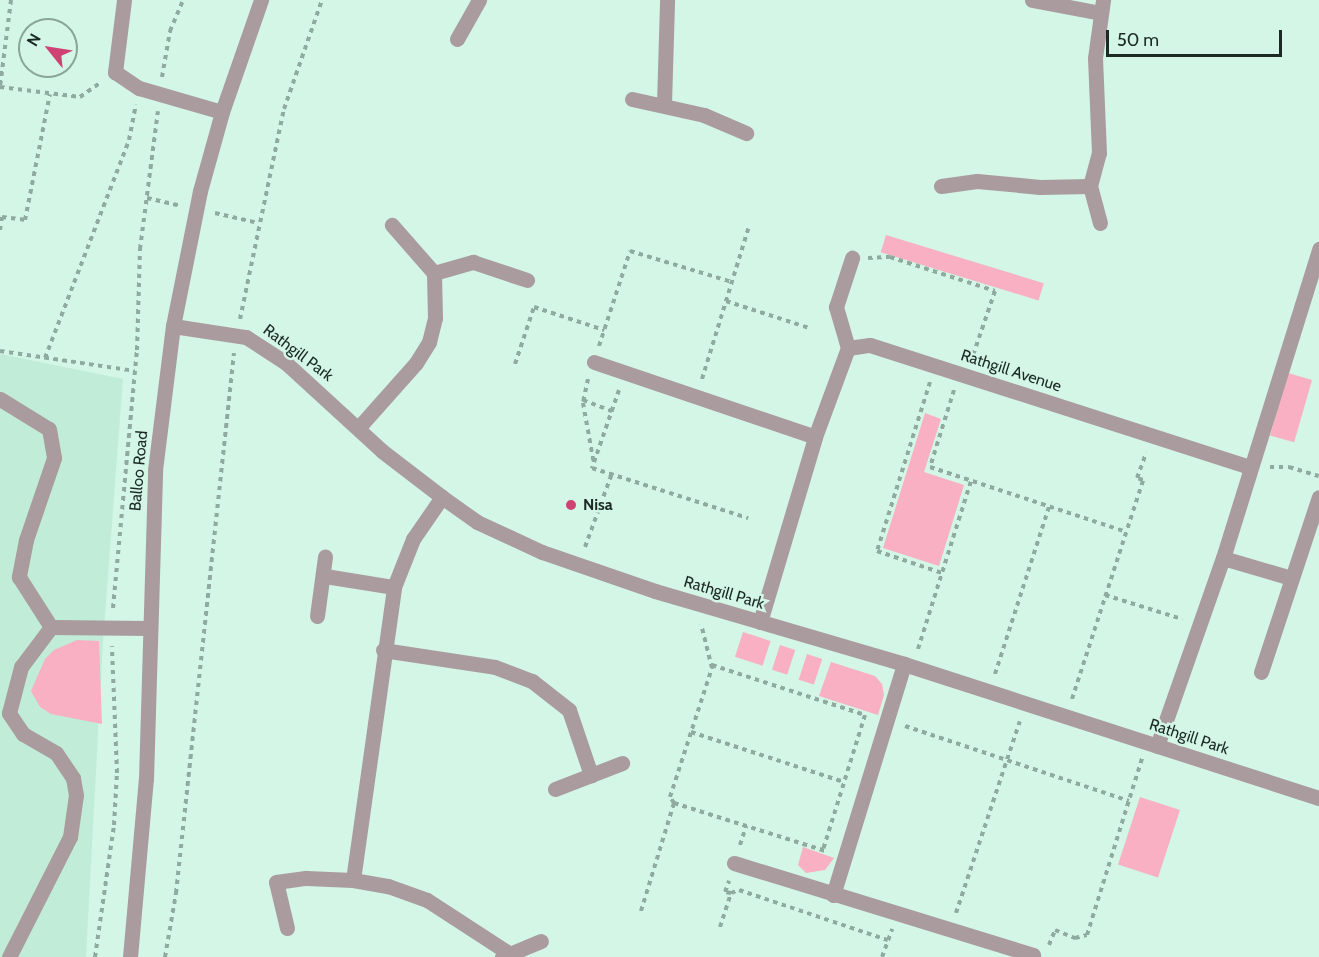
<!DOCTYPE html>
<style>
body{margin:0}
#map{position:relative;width:1319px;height:957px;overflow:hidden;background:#d3f6e6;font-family:Cabin,sans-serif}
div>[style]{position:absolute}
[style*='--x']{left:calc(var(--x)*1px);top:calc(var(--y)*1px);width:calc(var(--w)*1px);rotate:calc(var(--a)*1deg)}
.built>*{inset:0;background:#c1ecd8}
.green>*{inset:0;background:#f8b0c2;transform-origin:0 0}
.path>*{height:4px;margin-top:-2px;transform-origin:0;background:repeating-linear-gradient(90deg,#8faa9e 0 4.5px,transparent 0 9px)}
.minor>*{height:15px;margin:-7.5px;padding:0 7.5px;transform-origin:7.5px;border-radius:7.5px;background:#aa9b9e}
.dots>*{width:16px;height:16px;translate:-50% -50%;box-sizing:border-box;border:3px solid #d3f6e6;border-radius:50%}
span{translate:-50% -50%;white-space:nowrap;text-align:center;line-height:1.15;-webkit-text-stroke:5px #d3f6e6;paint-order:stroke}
.street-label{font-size:16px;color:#1c2a24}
.poi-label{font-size:16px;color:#1c2a24;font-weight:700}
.left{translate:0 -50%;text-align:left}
.north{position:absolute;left:18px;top:18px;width:60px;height:60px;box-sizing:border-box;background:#d3f6e6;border:2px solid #8aa498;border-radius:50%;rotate:300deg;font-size:16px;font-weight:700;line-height:24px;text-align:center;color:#1c2a24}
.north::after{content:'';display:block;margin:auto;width:21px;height:27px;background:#ce4274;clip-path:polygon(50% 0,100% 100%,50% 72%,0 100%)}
.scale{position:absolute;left:1106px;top:30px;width:176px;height:27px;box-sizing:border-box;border:3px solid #1c2a24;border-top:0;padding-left:8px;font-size:18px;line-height:21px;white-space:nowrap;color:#1c2a24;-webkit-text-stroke:4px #d3f6e6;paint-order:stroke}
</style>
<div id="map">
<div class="built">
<div style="clip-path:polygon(0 354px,123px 379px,103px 641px,86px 957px,0 957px)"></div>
</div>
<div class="green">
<div style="left:886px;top:235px;width:165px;height:18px;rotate:17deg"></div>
<div style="left:1288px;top:373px;width:25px;height:65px;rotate:16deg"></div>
<div style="clip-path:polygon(925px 413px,941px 419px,924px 472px,964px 485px,939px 566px,883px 548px)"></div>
<div style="left:743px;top:632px;width:29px;height:26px;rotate:18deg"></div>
<div style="clip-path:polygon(77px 640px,99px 641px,102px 724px,51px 714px,40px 707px,31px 691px,45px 659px,54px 650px)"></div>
<div style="left:780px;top:645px;width:16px;height:26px;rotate:18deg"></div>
<div style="left:807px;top:654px;width:16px;height:27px;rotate:18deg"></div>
<div style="clip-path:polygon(831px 662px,875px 676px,882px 684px,884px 695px,878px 715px,819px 696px)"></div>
<div style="left:1140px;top:797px;width:42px;height:71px;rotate:18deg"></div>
<div style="clip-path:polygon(803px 847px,834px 858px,825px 870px,806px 873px,798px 865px)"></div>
</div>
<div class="path">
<div style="--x:11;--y:0;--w:88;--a:97.2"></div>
<div style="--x:0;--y:87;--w:81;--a:7.1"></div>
<div style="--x:80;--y:97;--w:24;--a:-35"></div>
<div style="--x:162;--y:77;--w:47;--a:-80.1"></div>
<div style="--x:170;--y:31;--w:34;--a:-67"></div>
<div style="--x:147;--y:198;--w:32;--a:13"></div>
<div style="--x:215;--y:213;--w:44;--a:13.1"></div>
<div style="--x:0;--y:230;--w:13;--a:-81"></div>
<div style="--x:2;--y:217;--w:23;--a:7"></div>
<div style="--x:25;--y:220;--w:128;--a:-78.8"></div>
<div style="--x:868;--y:258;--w:22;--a:-3"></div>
<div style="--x:890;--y:257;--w:110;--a:17.9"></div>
<div style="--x:995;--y:291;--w:71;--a:108.9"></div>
<div style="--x:726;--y:301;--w:87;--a:18"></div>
<div style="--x:240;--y:319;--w:215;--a:-78.2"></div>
<div style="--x:284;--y:109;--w:115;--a:-70.8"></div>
<div style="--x:599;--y:346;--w:100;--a:-71.9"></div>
<div style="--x:630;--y:251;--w:107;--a:16.9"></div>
<div style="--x:0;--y:351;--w:136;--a:8.4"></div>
<div style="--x:45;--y:358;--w:234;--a:-68.9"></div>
<div style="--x:129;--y:140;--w:36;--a:-79"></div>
<div style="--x:515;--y:364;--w:60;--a:-71.6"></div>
<div style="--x:534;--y:307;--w:74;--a:18.2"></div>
<div style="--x:588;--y:379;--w:25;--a:102"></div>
<div style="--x:583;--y:403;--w:62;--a:79.8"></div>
<div style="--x:702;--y:379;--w:160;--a:-72.9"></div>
<div style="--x:930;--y:382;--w:177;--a:107.4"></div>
<div style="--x:877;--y:551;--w:69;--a:18.7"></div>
<div style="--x:619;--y:390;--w:83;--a:109.1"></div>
<div style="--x:592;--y:468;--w:164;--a:17.8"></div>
<div style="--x:954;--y:390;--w:81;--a:107.3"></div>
<div style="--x:930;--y:467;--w:206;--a:18.3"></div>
<div style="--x:583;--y:400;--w:31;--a:21"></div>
<div style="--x:1270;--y:467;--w:19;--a:0"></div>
<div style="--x:1289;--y:467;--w:31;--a:17"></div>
<div style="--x:585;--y:547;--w:76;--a:-69.9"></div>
<div style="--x:1105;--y:595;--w:81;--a:17.3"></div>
<div style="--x:113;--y:608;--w:259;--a:-84.7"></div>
<div style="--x:137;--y:350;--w:101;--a:-88.3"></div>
<div style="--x:140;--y:249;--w:139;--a:-82.6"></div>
<div style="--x:918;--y:649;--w:176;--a:-72.5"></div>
<div style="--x:712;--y:665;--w:161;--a:18.1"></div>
<div style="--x:865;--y:715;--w:141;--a:107.3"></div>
<div style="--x:995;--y:674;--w:176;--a:-72.1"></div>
<div style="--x:1072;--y:699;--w:230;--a:-72"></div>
<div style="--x:1143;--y:480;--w:6;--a:-162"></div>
<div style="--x:1137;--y:478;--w:27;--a:-70"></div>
<div style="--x:905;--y:726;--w:236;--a:18.5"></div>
<div style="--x:691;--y:732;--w:161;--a:18.1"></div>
<div style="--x:674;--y:803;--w:7;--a:-124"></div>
<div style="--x:670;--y:797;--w:136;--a:-72"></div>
<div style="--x:712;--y:668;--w:45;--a:-104"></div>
<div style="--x:740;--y:845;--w:20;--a:-72"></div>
<div style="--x:731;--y:893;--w:9;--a:-21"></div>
<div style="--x:739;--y:890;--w:157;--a:18.6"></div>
<div style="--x:641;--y:911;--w:113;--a:-73"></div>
<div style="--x:674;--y:803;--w:158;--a:17.6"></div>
<div style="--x:956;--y:913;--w:202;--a:-71.6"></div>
<div style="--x:720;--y:927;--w:36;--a:-72"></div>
<div style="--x:731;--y:893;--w:6;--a:-171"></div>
<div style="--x:725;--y:892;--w:12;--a:-70"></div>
<div style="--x:1049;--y:945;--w:16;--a:-68"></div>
<div style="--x:1055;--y:930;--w:22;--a:22"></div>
<div style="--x:1075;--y:938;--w:12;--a:-14"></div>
<div style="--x:1087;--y:935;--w:185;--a:-72.7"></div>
<div style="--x:95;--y:957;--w:133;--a:-81.8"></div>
<div style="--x:114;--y:825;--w:52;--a:-86.7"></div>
<div style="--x:117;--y:773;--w:127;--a:-92.3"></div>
<div style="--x:165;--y:957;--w:65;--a:-80.2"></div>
<div style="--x:176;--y:893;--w:543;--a:-83.87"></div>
<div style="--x:882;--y:957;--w:30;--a:-70"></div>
</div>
<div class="minor">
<div style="--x:124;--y:0;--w:73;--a:97.1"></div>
<div style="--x:115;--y:72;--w:29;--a:34"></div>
<div style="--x:139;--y:88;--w:86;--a:16.1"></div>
<div style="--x:1032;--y:0;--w:70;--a:10.7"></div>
<div style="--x:457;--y:39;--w:45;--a:-60.6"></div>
<div style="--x:632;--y:99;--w:74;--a:12.5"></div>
<div style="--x:704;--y:115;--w:46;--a:23.2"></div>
<div style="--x:664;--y:104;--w:104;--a:-88.3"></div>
<div style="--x:941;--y:186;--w:36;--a:-8"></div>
<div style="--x:977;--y:181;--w:63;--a:5.4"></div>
<div style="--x:1040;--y:187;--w:50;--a:-1.1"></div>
<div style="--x:1100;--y:223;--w:38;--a:-105"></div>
<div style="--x:1090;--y:186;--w:34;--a:-75"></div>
<div style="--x:1099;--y:153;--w:95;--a:-92.4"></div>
<div style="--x:1095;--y:58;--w:59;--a:-82.1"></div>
<div style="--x:434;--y:273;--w:41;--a:-15.8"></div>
<div style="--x:473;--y:262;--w:57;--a:18.4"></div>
<div style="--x:173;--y:326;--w:74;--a:8.6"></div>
<div style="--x:246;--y:337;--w:48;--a:33"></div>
<div style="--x:286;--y:363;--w:130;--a:42.5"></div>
<div style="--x:382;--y:451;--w:76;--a:37.5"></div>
<div style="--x:442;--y:497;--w:43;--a:35.5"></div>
<div style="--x:477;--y:522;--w:72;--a:24.8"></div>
<div style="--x:542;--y:552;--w:120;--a:19"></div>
<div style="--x:655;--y:591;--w:259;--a:16.3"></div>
<div style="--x:904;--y:664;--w:436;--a:17.9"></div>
<div style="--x:848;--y:348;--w:43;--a:-106.3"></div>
<div style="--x:836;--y:307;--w:52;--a:-71.9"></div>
<div style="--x:594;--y:362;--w:233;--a:18.7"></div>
<div style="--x:0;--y:399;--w:57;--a:31.5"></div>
<div style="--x:49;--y:429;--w:29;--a:80"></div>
<div style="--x:54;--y:458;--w:87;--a:108.9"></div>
<div style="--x:26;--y:540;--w:38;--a:101"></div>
<div style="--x:19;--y:577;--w:59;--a:57.4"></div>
<div style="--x:360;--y:426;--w:84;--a:-48.4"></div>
<div style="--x:416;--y:363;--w:25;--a:-58"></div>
<div style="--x:429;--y:342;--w:25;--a:-76"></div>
<div style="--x:435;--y:318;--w:45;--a:-91.3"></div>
<div style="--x:434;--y:273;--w:64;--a:-131.2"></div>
<div style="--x:1223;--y:558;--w:71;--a:16.4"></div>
<div style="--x:325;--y:576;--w:70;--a:9.1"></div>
<div style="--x:317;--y:616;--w:60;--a:-82.3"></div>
<div style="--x:760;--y:622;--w:193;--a:-73.4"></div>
<div style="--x:815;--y:437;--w:95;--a:-69.7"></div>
<div style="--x:848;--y:348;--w:22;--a:-8"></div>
<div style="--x:870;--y:345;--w:400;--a:17.8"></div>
<div style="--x:383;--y:650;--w:113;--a:8.6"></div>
<div style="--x:495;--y:667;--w:40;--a:21"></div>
<div style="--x:532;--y:681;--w:47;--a:38.1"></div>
<div style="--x:569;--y:710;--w:69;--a:71.3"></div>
<div style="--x:1261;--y:672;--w:184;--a:-71.7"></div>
<div style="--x:1157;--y:746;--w:199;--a:-70.7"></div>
<div style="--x:1223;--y:558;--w:324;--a:-72.7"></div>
<div style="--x:555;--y:789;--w:72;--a:-21.2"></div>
<div style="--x:734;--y:863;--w:313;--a:17.1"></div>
<div style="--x:353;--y:880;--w:296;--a:-82"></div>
<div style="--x:394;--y:587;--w:52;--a:-68.4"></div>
<div style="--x:413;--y:539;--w:51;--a:-55.4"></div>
<div style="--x:833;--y:895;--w:242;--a:-72.9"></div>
<div style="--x:287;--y:928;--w:47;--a:-103.4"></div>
<div style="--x:276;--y:882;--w:30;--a:-8"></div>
<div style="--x:306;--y:878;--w:47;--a:2.4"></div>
<div style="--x:353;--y:880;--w:36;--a:10"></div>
<div style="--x:388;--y:886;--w:41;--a:19.7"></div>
<div style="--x:427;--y:900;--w:95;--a:33"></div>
<div style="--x:9;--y:957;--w:135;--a:-63.1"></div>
<div style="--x:70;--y:837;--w:42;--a:-81.9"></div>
<div style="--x:76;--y:795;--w:17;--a:-100"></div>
<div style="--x:73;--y:778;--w:30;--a:-124"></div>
<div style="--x:56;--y:753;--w:38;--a:-150"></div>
<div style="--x:23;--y:734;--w:25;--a:-124"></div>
<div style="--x:9;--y:713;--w:48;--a:-75.4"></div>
<div style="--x:21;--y:667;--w:50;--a:-53.1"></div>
<div style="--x:51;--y:627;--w:98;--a:0.6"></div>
<div style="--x:130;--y:957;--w:179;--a:-84.9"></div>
<div style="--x:146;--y:779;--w:309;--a:-88.3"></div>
<div style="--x:155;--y:470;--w:145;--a:-82.9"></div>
<div style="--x:173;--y:326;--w:138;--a:-78.7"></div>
<div style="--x:200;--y:191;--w:82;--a:-74.4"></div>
<div style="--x:222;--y:112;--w:119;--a:-70.8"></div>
<div style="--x:502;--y:957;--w:42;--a:-22.3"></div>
</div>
<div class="dots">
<div style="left:571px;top:505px;background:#ce4274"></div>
</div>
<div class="street-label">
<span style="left:298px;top:353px;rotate:37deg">Rathgill Park</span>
<span style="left:1011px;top:371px;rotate:18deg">Rathgill Avenue</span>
<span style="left:139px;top:471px;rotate:-85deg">Balloo Road</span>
<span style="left:724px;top:593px;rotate:16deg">Rathgill Park</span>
<span style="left:1189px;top:737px;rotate:18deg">Rathgill Park</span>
</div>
<div class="poi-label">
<span class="left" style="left:583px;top:505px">Nisa</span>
</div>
<div class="north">N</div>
<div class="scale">50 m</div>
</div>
